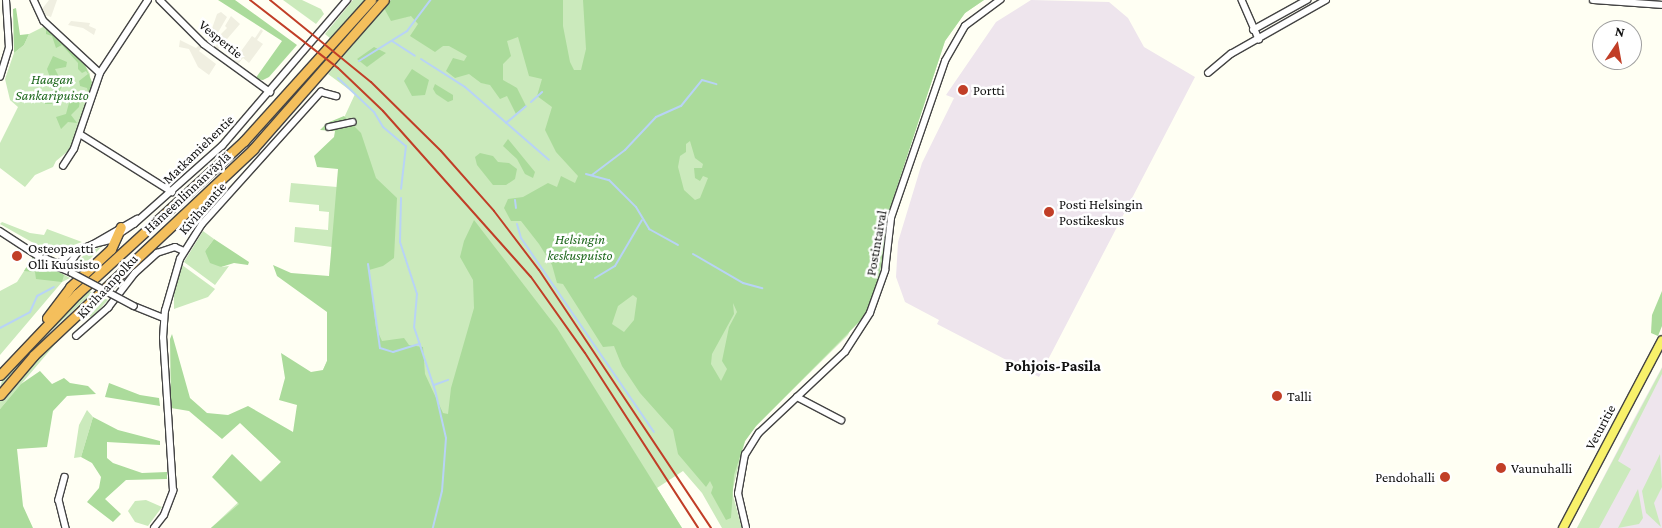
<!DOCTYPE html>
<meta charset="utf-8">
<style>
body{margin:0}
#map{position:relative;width:1662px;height:528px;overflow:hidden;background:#fffff3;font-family:"Crimson Pro",serif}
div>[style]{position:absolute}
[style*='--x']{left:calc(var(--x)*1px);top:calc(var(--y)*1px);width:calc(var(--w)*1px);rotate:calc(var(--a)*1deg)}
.industrial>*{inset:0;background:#eee5ed}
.green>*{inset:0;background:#cbeabc}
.forest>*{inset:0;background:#abdb9b}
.plaza>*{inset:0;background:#f0efe1}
.stream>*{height:2px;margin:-1px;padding:0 1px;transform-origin:1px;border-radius:1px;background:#b8d3f6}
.roads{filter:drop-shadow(1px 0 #434343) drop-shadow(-1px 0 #434343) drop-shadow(0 1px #434343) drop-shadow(0 -1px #434343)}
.minor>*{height:5.5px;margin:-2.75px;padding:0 2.75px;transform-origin:2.75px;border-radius:2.75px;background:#fff}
.major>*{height:8px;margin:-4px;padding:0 4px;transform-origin:4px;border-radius:4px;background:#f8f16a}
.highway>*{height:9px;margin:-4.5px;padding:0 4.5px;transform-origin:4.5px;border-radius:4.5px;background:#f4bf5c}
.rail>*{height:2px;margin:-1px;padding:0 1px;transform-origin:1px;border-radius:1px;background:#c13e27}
.bridges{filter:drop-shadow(1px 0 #434343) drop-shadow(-1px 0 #434343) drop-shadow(0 1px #434343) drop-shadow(0 -1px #434343)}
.minor-bridge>*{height:5.5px;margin:-2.75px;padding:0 2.75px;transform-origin:2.75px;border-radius:2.75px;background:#fff}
.dots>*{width:14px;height:14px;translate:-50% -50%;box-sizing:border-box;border:2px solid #fff;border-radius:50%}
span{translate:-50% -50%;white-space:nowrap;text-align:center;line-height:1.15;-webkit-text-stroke:5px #fff;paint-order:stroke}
.street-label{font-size:14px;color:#101010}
.park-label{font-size:14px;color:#20691f;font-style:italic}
.poi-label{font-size:14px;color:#101010}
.left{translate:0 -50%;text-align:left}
.right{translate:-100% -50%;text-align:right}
.quarter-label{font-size:16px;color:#101010;font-weight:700}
.north{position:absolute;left:1592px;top:20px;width:50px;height:50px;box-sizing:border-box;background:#fff;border:1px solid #9f9f9f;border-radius:50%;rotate:12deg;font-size:14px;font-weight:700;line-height:20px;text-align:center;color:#101010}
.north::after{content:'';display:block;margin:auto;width:18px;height:22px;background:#c13e27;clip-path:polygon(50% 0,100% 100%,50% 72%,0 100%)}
</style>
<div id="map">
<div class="industrial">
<div style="clip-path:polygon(1031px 0,1109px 2px,1128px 18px,1144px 47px,1195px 77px,1039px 377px,937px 324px,939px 320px,905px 302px,896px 277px,898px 242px,922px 163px,954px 98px,946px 95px,996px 22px)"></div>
<div style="clip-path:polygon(1662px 367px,1662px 528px,1577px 528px,1635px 417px)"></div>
</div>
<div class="green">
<div style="clip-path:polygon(283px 0,302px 0,321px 9px,324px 14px,316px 24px)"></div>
<div style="clip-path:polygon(353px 0,365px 0,331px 39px,325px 34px)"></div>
<div style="clip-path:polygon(391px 0,984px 0,965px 13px,945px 41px,888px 214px,883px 260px,848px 335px,756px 426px,745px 441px,732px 492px,742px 528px,722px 528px,702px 493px,683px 471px,657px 488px,682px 528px,211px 528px,281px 462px,327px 361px,332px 247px,294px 242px,295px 227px,328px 230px,329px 212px,319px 211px,319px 205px,289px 202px,291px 183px,337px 187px,343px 120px,355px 94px,328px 74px)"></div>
<div style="clip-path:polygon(45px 26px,84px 63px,90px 74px,91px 94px,73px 147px,56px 161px,53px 167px,35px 175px,25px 187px,0 168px,0 143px,18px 107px,10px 100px,5px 79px,14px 53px,24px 45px,29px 34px)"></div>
<div style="clip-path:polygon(2px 222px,30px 233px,44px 235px,47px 229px,82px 242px,51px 253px,0 224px)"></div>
<div style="clip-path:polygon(203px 231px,214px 239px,205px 251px,221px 267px,229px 266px,215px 285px,184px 262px)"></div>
<div style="clip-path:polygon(102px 246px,81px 269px,77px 268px,77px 262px,84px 255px)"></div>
<div style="clip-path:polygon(33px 257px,70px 278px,62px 282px,0 355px,0 291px,17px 282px)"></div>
<div style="clip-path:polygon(182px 265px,215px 289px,208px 297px,174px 309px,174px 290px)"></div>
<div style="clip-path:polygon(89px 290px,92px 293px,51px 331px,0 387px,3px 378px)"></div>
<div style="clip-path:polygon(100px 296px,108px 300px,92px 317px,84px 315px,63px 335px,0 409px,0 400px,29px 365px)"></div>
<div style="clip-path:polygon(1662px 368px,1662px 374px,1618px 461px,1631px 469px,1599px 528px,1577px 528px)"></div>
<div style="clip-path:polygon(87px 410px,93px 417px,81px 457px,74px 458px,79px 425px)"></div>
<div style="clip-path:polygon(1660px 454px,1662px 487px,1654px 503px,1661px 527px,1646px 513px,1642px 491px)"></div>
<div style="clip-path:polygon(1638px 489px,1643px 518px,1639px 524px,1618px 528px)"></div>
<div style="clip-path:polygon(146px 500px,162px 507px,148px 526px,135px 522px,128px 511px,135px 501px)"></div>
</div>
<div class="forest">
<div style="clip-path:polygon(218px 0,235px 0,297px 45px,269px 77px,263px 80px,255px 79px,282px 41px)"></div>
<div style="clip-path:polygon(evenodd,391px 0,563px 0,563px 26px,570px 62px,574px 70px,581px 70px,586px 49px,583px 0,984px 0,965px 13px,945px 41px,888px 214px,879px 281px,865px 316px,756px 426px,745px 441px,734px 475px,731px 518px,726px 520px,711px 493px,713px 487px,710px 481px,706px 487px,678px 454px,673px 430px,640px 393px,622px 366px,614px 346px,603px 347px,563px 284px,557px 283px,552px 265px,539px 244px,521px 221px,511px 221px,504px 208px,508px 199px,523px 197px,548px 183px,557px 187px,561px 176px,575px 183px,578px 176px,556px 152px,545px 130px,552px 107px,537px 96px,542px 79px,529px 76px,518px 37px,507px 41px,511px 56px,503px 64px,503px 80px,517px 88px,526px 106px,516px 114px,507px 96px,500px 99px,490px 85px,481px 83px,469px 74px,455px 78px,446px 71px,453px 58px,464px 61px,467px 56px,449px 46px,443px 46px,435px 52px,410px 36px,418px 24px,411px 16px,391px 21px,384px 8px,391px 0,690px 141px,695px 158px,703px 164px,702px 168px,694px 168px,695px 178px,700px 181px,703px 176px,708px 178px,700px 198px,695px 200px,684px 190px,678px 167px,680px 156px,686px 152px,686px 144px,690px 141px,391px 0,633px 295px,637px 298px,634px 320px,624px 332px,612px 324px,618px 306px,633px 295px,391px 0,733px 303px,737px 312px,729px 327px,722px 361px,727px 369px,721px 381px,711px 364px,712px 354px,734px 314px,733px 303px)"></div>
<div style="clip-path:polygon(16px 8px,20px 35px,29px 34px,24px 45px,14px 53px,13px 9px)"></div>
<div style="clip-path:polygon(46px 27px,84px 63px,92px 82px,90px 98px,87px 88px,80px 86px,79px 81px,88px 74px,86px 71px,82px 73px,78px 69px,78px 63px,62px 45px,56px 48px,52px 36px,46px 34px)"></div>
<div style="clip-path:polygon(374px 47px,386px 53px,367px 67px,357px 59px)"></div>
<div style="clip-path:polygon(53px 56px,67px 62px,66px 67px,55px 69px,63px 85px,56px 97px,57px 104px,45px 104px,45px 94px,55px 95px,58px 86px,51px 80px,47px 69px)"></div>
<div style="clip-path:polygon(412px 69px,429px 80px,425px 95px,412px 96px,404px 81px)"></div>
<div style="clip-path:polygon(435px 84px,453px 95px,453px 100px,448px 102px,436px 94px,433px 89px)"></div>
<div style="clip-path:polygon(76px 99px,80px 100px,79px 107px,71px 115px,77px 123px,68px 122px,61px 129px,56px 117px,66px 114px,69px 103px)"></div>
<div style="clip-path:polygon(344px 116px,361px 133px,376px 178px,397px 198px,394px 258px,383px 266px,369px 270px,376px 328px,382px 341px,404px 338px,409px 345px,423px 347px,425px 374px,443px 413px,448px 414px,451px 388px,474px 308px,473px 280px,460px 257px,464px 241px,474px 220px,557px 328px,682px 528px,211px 528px,239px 504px,212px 477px,232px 454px,261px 482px,281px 462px,240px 423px,222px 439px,189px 411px,171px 408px,170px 339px,172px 334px,190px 398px,207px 413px,228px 415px,248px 406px,293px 432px,297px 405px,279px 400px,285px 378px,281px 353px,311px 372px,323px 370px,327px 361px,327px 312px,277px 276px,273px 265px,291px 273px,329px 276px,338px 169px,317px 167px,314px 156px,334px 137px,335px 131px,320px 130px,327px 123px)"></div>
<div style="clip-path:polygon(508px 139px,535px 172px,533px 178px,525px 174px,517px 159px,503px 146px)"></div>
<div style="clip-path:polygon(480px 153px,493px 156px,498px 162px,509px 163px,517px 169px,515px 179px,506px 185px,493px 185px,477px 165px,475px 157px)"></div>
<div style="clip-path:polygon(214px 239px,249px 262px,248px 265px,234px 263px,221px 267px,210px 263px,205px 251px)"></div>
<div style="clip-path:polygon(33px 257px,64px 275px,62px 282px,36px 279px,35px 272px,24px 271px)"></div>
<div style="clip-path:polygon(1662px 291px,1662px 326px,1658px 336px,1651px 333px,1652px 315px)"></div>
<div style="clip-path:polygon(40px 371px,52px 384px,64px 378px,70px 383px,88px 386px,96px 394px,67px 396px,53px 411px,47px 447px,17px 449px,23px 506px,33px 528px,0 528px,0 409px,21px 384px)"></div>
<div style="clip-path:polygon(109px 383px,140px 395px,159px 398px,160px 406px,105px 397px)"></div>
<div style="clip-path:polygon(93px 417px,118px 430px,160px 441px,160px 445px,107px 442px,107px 458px,113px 463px,142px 473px,167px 472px,167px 479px,126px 480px,105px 499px,121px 514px,113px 522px,87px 502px,99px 488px,101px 477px,92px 463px,81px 457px)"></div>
</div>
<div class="plaza">
<div style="clip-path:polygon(49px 0,57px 0,51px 17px,39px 13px)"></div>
<div style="clip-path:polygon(221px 12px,227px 17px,209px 48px,206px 46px,217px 14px)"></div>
<div style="clip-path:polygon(231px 16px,240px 24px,215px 53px,212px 51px,218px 43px,215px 40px,227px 28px,225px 26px)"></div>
<div style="clip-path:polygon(71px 21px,90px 23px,89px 26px,96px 29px,94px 35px,83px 28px,68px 25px)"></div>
<div style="clip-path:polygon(261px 29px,263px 31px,257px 40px,263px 44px,249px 63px,243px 58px,235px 68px,231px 65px,252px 36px,255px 38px)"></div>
<div style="clip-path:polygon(180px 40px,196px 48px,202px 42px,204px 44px,199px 51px,216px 64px,209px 75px,198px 67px,189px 49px,179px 47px)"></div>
</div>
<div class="stream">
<div style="--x:392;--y:41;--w:27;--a:33"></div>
<div style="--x:421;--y:59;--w:52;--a:32.5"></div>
<div style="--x:465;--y:87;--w:111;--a:41"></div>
<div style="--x:359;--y:61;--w:57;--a:-32"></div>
<div style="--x:407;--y:31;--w:39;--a:-53"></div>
<div style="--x:338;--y:78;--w:50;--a:43.4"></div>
<div style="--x:374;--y:112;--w:17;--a:59"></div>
<div style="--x:383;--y:127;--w:30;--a:40"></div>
<div style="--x:406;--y:146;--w:43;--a:96.6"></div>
<div style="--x:531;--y:102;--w:15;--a:-42"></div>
<div style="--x:506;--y:123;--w:26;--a:-40"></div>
<div style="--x:586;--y:174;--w:24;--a:15"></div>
<div style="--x:609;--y:180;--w:38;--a:45"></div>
<div style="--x:636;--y:207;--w:26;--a:59"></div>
<div style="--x:649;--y:229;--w:33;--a:29"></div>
<div style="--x:592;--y:175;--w:41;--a:-37.1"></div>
<div style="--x:625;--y:150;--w:45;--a:-46.8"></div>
<div style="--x:656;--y:117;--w:27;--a:-24"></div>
<div style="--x:681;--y:106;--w:33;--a:-51"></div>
<div style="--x:702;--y:80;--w:15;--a:16"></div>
<div style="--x:401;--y:198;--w:44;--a:91.3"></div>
<div style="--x:400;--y:242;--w:55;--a:71.9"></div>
<div style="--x:417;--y:294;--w:33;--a:95"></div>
<div style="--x:414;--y:327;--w:66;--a:71.6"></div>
<div style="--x:435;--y:390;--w:49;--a:77.1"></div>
<div style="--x:446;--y:438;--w:53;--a:94.3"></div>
<div style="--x:442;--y:491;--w:38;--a:104"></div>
<div style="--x:515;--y:200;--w:8;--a:83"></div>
<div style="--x:517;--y:224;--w:15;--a:74"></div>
<div style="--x:521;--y:238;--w:235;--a:55.6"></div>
<div style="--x:693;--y:254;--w:58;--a:30.1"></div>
<div style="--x:743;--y:283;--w:20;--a:15"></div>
<div style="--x:368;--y:264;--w:85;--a:81.9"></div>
<div style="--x:380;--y:348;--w:14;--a:17"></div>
<div style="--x:393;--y:352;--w:28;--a:-17"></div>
<div style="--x:595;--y:278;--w:23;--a:-31"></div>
<div style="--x:615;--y:266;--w:53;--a:-59.6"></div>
<div style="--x:0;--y:328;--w:34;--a:-28"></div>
<div style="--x:30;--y:312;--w:17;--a:-66"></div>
<div style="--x:37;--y:296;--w:19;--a:-28"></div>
<div style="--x:434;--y:385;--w:15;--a:-20"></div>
</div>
<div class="roads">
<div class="minor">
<div style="--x:34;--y:0;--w:23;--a:65"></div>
<div style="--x:44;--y:21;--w:76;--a:42.9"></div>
<div style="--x:160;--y:0;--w:62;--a:45"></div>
<div style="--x:204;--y:44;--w:82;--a:36"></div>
<div style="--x:1242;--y:0;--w:43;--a:66.4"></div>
<div style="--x:1593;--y:0;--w:69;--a:4.1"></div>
<div style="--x:1253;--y:30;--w:62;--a:-29.1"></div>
<div style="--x:1208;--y:73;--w:30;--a:-40"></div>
<div style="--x:1231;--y:54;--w:109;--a:-29.6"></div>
<div style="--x:0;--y:77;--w:30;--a:-73"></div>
<div style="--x:9;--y:48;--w:48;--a:-93.6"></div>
<div style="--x:329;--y:127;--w:24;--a:-12"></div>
<div style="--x:80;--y:134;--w:109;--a:32.2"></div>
<div style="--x:63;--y:166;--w:20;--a:-57"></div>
<div style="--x:74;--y:149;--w:80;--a:-71.1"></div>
<div style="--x:100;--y:73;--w:87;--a:-56.7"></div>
<div style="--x:0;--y:231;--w:59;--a:33.1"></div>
<div style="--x:49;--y:263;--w:25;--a:23"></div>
<div style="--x:94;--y:244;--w:16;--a:-14"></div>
<div style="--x:110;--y:240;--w:29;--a:-34"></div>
<div style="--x:134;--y:224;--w:118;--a:-41.6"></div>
<div style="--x:222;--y:146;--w:192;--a:-49.4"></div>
<div style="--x:45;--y:258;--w:20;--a:24"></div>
<div style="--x:60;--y:263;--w:13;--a:-45"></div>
<div style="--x:69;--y:254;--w:27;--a:-22"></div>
<div style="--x:94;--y:244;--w:50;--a:-30.2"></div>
<div style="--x:66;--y:269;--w:19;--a:-55"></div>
<div style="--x:134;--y:306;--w:31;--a:22"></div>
<div style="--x:76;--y:336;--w:43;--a:-41.2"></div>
<div style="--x:108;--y:308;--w:44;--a:-52.4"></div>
<div style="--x:135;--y:273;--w:30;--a:-42"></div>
<div style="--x:157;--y:253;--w:19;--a:-18"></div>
<div style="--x:175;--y:247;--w:10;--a:24"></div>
<div style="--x:797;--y:397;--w:50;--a:27.6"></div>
<div style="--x:65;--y:477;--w:24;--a:105"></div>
<div style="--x:59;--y:500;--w:29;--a:76"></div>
<div style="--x:154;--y:528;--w:16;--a:-52"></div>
<div style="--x:164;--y:515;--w:26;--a:-69"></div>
<div style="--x:173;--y:491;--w:153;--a:-93.7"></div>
<div style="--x:163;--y:338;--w:27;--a:-86"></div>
<div style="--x:165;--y:311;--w:54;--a:-73.9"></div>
<div style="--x:180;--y:259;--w:41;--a:-57.8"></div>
<div style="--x:202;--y:224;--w:178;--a:-48"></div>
<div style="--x:321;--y:92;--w:16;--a:15"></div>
<div style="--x:746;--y:528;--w:35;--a:-103"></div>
<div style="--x:738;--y:494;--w:40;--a:-80"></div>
<div style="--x:745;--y:455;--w:26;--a:-58"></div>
<div style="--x:759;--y:433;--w:118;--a:-43.3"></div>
<div style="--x:845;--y:352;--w:46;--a:-57.3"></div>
<div style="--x:870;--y:313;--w:45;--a:-70.3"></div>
<div style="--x:885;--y:271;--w:53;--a:-83.5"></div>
<div style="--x:891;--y:218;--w:166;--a:-71"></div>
<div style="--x:945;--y:61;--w:40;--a:-60.3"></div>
<div style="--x:965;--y:26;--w:44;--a:-36.6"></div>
</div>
<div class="major">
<div style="--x:1563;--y:528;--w:212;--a:-62.2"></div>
</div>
<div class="highway">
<div style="--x:47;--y:318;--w:39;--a:-53"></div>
<div style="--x:70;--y:287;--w:56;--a:-42.8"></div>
<div style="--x:111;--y:249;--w:24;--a:-66"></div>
<div style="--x:0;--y:375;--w:112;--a:-46.5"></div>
<div style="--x:77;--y:294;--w:226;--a:-42.5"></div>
<div style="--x:244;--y:141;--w:190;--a:-48"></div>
<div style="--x:0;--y:395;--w:52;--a:-49.6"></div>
<div style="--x:34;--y:355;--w:301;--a:-43.2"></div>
<div style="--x:253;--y:149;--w:198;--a:-48.7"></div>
</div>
</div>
<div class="rail">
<div style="--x:250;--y:0;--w:111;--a:37.7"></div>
<div style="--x:338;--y:68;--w:62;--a:43.7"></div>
<div style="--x:383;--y:111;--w:222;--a:48.3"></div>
<div style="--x:531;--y:277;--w:93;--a:54.6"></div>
<div style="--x:585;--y:353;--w:208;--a:57.1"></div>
<div style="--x:270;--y:0;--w:130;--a:39.1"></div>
<div style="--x:371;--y:82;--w:98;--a:44.6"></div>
<div style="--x:441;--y:151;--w:80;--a:48.5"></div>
<div style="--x:494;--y:211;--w:74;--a:52.7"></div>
<div style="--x:539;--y:270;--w:310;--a:56.3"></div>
</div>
<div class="bridges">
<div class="minor-bridge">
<div style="--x:72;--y:273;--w:70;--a:28"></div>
</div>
</div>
<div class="dots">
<div style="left:963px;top:90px;background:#c13e27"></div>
<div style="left:1049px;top:212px;background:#c13e27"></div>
<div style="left:17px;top:256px;background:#c13e27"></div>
<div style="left:1277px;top:396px;background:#c13e27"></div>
<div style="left:1501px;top:468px;background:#c13e27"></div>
<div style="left:1445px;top:477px;background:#c13e27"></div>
</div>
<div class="street-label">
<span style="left:221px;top:39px;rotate:39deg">Vespertie</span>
<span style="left:198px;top:149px;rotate:-44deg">Matkamiehentie</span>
<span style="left:187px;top:192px;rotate:-43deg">Hämeenlinnanväylä</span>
<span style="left:202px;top:208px;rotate:-49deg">Kivihaantie</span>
<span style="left:876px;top:243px;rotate:-80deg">Postintaival</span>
<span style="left:107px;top:286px;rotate:-47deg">Kivihaanpolku</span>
<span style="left:1600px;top:427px;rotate:-62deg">Veturitie</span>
</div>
<div class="park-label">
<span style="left:52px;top:87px">Haagan<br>Sankaripuisto</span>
<span style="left:580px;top:247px">Helsingin<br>keskuspuisto</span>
</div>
<div class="poi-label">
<span class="left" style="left:973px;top:90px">Portti</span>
<span class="left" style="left:1059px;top:212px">Posti Helsingin<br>Postikeskus</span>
<span class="left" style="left:28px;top:256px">Osteopaatti<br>Olli Kuusisto</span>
<span class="left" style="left:1287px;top:396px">Talli</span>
<span class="left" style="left:1511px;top:468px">Vaunuhalli</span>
<span class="right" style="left:1435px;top:477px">Pendohalli</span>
</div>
<div class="quarter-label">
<span style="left:1053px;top:366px">Pohjois-Pasila</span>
</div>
<div class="north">N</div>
</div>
